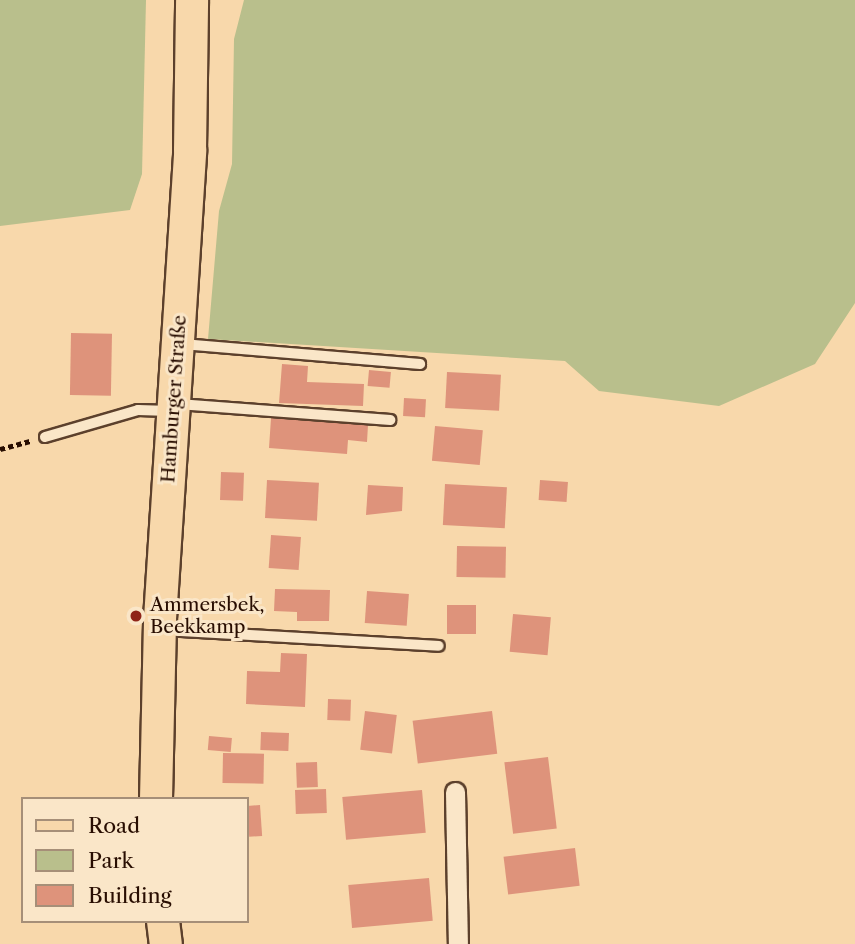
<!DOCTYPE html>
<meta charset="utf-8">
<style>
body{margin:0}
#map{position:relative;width:855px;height:944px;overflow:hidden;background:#f8d8ab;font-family:"Libre Caslon Text",serif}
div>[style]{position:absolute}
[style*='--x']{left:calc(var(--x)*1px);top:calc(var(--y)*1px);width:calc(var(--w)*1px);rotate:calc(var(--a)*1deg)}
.green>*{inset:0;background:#b9bf8c}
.building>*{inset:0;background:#de937b;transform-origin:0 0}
.path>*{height:4.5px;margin-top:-2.25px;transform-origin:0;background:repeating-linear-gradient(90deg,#280d01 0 5px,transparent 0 8.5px)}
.roads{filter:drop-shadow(2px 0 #5c402c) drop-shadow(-2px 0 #5c402c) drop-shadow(0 2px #5c402c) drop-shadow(0 -2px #5c402c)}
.lane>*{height:10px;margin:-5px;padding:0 5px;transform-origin:5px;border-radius:5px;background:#fae6c8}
.street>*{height:19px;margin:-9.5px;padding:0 9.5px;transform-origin:9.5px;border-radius:9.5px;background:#fae6c8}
.primary>*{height:32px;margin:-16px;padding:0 16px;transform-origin:16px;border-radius:16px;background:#f8d8ab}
.dots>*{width:19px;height:19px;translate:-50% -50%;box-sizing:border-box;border:4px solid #fae6c8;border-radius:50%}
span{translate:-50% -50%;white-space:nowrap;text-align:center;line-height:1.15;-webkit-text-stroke:6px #fae6c8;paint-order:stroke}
.street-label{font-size:19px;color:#280d01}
.poi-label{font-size:19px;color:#280d01}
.left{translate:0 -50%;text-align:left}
.legend{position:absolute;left:21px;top:797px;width:228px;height:126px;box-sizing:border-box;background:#fae6c8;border:2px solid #a68f78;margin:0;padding:9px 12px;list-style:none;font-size:21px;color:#280d01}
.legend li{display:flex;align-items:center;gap:14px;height:35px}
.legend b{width:35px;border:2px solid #a68f78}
</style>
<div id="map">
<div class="green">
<div style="clip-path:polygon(0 0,146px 0,142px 174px,130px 210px,0 226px)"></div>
<div style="clip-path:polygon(244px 0,855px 0,855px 303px,815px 364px,719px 406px,599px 391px,565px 361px,208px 339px,219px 211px,232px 164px,234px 39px)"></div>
</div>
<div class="building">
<div style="left:71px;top:333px;width:41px;height:62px;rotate:1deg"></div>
<div style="clip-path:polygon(282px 364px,308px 366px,307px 382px,364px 384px,363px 406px,279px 403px)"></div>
<div style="left:369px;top:370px;width:22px;height:16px;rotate:5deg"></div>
<div style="left:447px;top:372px;width:54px;height:36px;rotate:3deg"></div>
<div style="left:404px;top:398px;width:22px;height:18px;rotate:3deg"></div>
<div style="clip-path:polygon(271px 418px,368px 425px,367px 442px,348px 440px,347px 454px,269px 448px)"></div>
<div style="left:435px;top:426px;width:48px;height:35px;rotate:5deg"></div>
<div style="left:221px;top:472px;width:23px;height:28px;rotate:2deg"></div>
<div style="left:267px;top:480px;width:52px;height:38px;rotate:3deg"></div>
<div style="left:540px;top:480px;width:28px;height:20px;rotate:4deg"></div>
<div style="left:445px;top:484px;width:62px;height:41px;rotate:3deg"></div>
<div style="clip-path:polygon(368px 485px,403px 487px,402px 511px,366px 515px)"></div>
<div style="left:271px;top:535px;width:30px;height:33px;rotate:4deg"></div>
<div style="left:457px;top:546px;width:49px;height:31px;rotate:1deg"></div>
<div style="clip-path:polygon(275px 589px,330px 590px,329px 621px,297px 621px,297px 612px,274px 611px)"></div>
<div style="left:367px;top:591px;width:42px;height:32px;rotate:4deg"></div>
<div style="left:447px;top:605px;width:29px;height:29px"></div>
<div style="left:513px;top:614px;width:38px;height:38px;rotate:5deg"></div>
<div style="clip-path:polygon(281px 653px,307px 654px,305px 707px,246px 704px,247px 671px,280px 672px)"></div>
<div style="left:328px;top:699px;width:23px;height:21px;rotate:2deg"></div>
<div style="left:365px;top:711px;width:32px;height:39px;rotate:7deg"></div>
<div style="left:492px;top:711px;width:43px;height:80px;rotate:83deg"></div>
<div style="left:261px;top:732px;width:28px;height:18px;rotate:2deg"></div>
<div style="left:209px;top:736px;width:23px;height:14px;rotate:5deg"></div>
<div style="left:223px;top:753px;width:41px;height:30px;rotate:1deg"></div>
<div style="left:548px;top:757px;width:72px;height:44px;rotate:83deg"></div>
<div style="left:317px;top:762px;width:25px;height:21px;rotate:88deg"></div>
<div style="left:326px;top:789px;width:24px;height:31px;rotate:88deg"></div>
<div style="left:422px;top:790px;width:43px;height:80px;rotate:85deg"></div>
<div style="left:260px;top:805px;width:31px;height:13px;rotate:86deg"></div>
<div style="left:575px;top:848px;width:38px;height:72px;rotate:83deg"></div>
<div style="left:429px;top:878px;width:43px;height:81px;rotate:85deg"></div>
</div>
<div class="path">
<div style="--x:0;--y:449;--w:31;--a:-15"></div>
</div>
<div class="roads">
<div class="lane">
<div style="--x:182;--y:344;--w:239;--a:4.8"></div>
<div style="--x:178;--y:404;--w:213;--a:4.3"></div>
<div style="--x:45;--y:437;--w:97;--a:-16.2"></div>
<div style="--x:138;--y:410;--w:32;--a:2"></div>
<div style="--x:164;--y:630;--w:275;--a:3.3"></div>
</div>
<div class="street">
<div style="--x:455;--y:792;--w:152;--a:88.9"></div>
</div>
<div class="primary">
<div style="--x:156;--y:799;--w:180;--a:-88.7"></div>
<div style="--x:160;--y:619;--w:470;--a:-86.3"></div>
<div style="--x:190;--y:150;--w:150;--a:-89.2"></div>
<div style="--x:163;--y:921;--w:23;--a:83"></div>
</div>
</div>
<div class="dots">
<div style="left:136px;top:616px;background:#8f2418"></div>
</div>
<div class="street-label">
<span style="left:174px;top:399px;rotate:-86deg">Hamburger Straße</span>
</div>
<div class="poi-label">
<span class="left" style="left:150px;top:616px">Ammersbek,<br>Beekkamp</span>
</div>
<ul class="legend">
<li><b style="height:9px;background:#f8d8ab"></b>Road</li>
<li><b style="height:19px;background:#b9bf8c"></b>Park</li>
<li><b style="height:19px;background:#de937b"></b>Building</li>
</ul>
</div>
